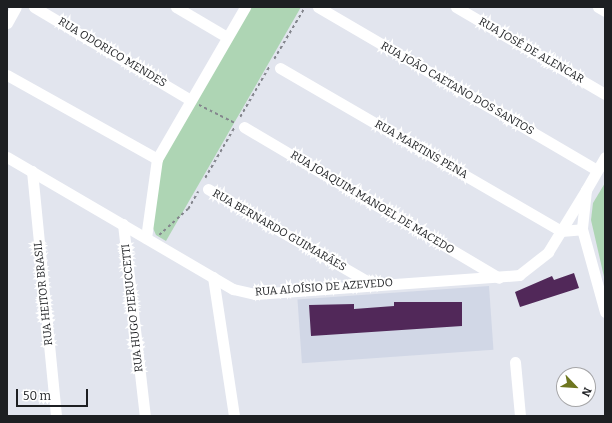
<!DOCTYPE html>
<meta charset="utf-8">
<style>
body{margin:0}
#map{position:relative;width:612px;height:423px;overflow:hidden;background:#e2e5ee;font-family:Bitter,serif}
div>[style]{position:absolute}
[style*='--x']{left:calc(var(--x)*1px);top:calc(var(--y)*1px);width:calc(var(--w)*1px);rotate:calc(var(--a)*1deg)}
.built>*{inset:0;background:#d1d7e6;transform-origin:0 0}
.green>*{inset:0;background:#aed5b4}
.building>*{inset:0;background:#512859}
.path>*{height:1.5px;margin-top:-0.75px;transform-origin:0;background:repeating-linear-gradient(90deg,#84868d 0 3px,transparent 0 6px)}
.minor>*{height:11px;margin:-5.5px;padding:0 5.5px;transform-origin:5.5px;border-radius:5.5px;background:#fff}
span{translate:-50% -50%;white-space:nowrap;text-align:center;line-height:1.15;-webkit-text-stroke:4px #fff;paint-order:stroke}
.street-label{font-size:11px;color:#1d1f22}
.frame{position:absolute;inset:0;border:8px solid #1d1f22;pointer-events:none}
.north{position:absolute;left:556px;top:367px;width:40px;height:40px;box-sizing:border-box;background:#fff;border:1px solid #a5a5a7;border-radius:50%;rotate:115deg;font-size:11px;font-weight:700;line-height:16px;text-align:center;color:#1d1f22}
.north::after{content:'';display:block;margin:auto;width:14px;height:18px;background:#6e761f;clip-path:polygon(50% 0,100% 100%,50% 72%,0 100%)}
.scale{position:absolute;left:16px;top:389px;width:72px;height:18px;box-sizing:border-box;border:2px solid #1d1f22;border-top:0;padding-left:5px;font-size:12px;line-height:14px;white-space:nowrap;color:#1d1f22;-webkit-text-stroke:3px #fff;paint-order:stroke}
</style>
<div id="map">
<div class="built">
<div style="left:489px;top:286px;width:64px;height:192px;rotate:86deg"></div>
</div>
<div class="green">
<div style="clip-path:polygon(248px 7px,301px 7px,166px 241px,156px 235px,152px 226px,159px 170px,167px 145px)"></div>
<div style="clip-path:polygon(605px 183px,605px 281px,591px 220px,593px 203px)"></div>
</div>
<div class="building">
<div style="clip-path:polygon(574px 273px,579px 288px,520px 307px,515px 292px,552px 276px,554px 280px)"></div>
<div style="clip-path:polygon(394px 302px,462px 302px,462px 326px,311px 336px,309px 305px,354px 304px,354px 309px,394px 306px)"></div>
</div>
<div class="path">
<div style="--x:274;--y:59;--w:61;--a:-59.2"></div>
<div style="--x:199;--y:105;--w:40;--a:26.6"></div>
<div style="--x:240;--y:117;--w:58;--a:-59.9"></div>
<div style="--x:205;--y:178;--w:58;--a:-59.9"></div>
<div style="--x:159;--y:235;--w:39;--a:-42"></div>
<div style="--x:188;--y:209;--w:20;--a:-60"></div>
</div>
<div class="minor">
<div style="--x:34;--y:7;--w:180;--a:30.7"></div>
<div style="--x:176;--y:7;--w:59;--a:30.5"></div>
<div style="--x:318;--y:7;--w:323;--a:30.3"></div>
<div style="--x:456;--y:7;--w:173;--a:30.3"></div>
<div style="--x:598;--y:7;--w:8;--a:30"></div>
<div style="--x:7;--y:23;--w:18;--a:-61"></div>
<div style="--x:280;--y:68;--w:325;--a:30.1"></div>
<div style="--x:561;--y:231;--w:21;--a:-5"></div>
<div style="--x:7;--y:75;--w:172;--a:29.2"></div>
<div style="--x:244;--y:127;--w:296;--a:30.6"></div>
<div style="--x:7;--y:157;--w:262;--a:30.3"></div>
<div style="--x:233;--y:289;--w:23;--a:13"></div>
<div style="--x:255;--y:294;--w:265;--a:-4.1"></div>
<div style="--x:519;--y:275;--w:37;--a:-38"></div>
<div style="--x:548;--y:252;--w:73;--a:-58.5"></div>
<div style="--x:605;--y:157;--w:38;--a:120"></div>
<div style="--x:586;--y:190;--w:39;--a:96"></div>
<div style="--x:582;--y:229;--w:86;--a:74.5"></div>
<div style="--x:32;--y:171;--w:246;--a:84.4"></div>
<div style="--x:208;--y:189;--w:190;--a:30.1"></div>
<div style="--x:123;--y:224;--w:193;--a:83.5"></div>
<div style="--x:146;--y:238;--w:80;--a:-82.1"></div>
<div style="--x:157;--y:159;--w:176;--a:-59.9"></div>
<div style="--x:213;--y:277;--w:141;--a:81.4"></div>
<div style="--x:515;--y:362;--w:54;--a:84.7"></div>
</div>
<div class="street-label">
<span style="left:531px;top:51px;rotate:30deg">RUA JOSÉ DE ALENCAR</span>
<span style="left:112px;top:53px;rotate:31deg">RUA ODORICO MENDES</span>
<span style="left:457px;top:89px;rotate:30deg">RUA JOÃO CAETANO DOS SANTOS</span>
<span style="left:421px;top:150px;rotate:30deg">RUA MARTINS PENA</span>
<span style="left:372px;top:203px;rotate:31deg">RUA JOAQUIM MANOEL DE MACEDO</span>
<span style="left:279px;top:231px;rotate:30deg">RUA BERNARDO GUIMARÃES</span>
<span style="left:324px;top:288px;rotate:-4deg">RUA ALOÍSIO DE AZEVEDO</span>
<span style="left:44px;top:293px;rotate:-96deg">RUA HEITOR BRASIL</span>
<span style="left:133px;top:308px;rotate:-96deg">RUA HUGO PIERUCCETTI</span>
</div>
<div class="frame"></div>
<div class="north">N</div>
<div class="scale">50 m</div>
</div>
